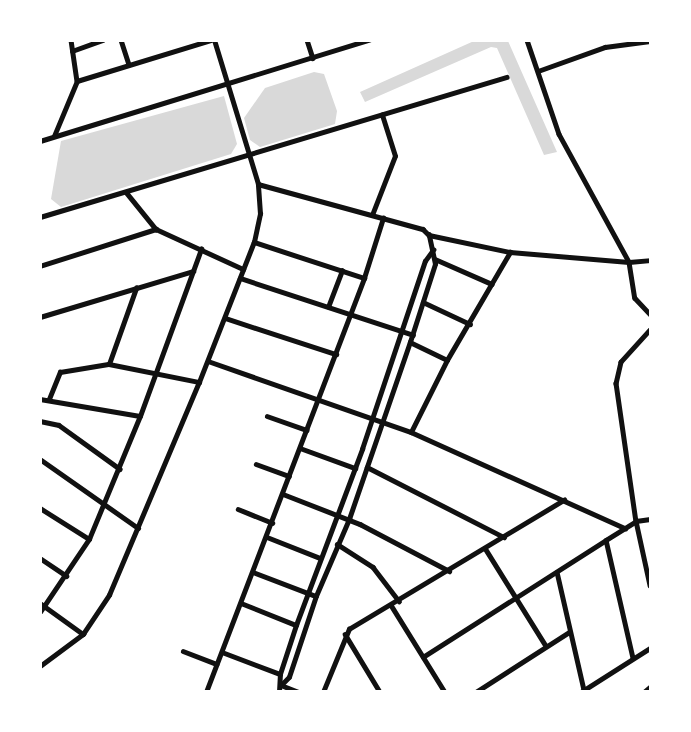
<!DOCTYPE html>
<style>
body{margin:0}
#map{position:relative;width:691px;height:732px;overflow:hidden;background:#fff;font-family:"Public Sans",sans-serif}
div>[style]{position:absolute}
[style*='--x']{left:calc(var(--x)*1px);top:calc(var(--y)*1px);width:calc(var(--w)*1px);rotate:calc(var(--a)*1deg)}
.water>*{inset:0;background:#d9d9d9}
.minor>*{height:4.5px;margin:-2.25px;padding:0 2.25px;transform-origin:2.25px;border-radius:2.25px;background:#111}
span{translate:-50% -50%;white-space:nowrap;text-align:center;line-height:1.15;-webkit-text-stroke:4.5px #fff;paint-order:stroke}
.frame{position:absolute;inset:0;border:42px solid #fff;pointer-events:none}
</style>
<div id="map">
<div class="water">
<div style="clip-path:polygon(474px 41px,508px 41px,557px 152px,544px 155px,497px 48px,491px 47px,365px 102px,360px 92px)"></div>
<div style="clip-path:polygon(314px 72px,324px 74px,337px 111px,335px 124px,260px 147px,250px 140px,244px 118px,265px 88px)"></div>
<div style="clip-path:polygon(224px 96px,237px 144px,231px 154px,61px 207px,51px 199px,61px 141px)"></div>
</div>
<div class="minor">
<div style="--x:71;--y:40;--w:41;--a:81.7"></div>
<div style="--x:121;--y:40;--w:26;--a:72"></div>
<div style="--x:307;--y:40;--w:19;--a:72"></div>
<div style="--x:527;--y:40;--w:99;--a:71.2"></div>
<div style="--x:559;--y:134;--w:146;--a:61.3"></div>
<div style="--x:629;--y:262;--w:36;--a:81"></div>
<div style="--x:635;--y:298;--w:22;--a:47"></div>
<div style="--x:72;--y:51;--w:33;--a:-20"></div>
<div style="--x:538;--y:71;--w:71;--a:-19.7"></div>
<div style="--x:605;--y:47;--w:45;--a:-7.6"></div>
<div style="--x:77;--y:81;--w:140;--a:-17"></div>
<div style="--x:54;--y:136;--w:60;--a:-67.3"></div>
<div style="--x:40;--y:141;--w:344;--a:-17.1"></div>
<div style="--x:258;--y:184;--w:171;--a:15.3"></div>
<div style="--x:423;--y:229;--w:8;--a:45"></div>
<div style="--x:429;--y:235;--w:83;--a:11.9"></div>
<div style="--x:510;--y:252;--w:119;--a:4.8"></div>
<div style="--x:629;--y:262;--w:21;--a:-5"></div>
<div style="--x:126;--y:192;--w:48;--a:51"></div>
<div style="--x:156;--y:229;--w:96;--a:24.7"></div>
<div style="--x:372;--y:215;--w:63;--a:-68.7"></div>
<div style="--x:395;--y:156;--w:43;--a:-107.6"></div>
<div style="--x:40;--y:217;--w:487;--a:-16.7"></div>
<div style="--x:254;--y:242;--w:116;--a:18.1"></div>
<div style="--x:435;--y:259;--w:62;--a:23.7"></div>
<div style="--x:40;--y:266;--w:122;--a:-17.7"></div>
<div style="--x:240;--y:278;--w:182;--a:18.2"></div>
<div style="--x:423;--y:302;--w:52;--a:25.1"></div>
<div style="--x:328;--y:307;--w:39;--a:-69"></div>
<div style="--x:40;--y:317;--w:160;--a:-16.7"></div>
<div style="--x:225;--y:318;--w:117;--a:18"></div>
<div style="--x:650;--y:330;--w:43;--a:132.2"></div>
<div style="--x:621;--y:362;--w:22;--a:103"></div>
<div style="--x:616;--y:383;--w:139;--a:81.8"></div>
<div style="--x:636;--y:521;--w:66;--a:77.7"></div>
<div style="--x:410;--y:342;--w:41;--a:25.9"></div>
<div style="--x:208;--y:361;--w:215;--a:19.3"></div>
<div style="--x:411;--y:432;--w:235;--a:24.2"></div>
<div style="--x:109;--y:364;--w:92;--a:11.3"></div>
<div style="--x:40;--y:399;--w:101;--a:9.6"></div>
<div style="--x:49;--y:399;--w:29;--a:-68"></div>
<div style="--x:60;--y:372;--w:50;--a:-9.3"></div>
<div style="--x:109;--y:364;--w:81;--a:-70.4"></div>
<div style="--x:267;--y:416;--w:42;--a:19.3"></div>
<div style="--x:40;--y:421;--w:19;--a:12"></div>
<div style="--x:59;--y:425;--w:75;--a:35.8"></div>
<div style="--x:411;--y:432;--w:80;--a:-63.4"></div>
<div style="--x:447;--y:360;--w:125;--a:-59.7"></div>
<div style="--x:300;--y:448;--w:59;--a:20"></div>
<div style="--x:40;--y:459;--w:120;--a:35.1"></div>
<div style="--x:256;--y:464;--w:35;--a:20"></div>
<div style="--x:367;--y:467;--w:154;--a:27.1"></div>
<div style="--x:283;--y:494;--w:83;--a:21.3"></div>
<div style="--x:360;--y:524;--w:101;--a:27.8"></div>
<div style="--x:40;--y:508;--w:58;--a:32.3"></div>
<div style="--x:238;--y:509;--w:37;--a:22"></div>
<div style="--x:267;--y:537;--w:57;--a:21.6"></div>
<div style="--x:606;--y:540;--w:121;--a:77.1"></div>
<div style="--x:337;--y:544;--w:43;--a:32.6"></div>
<div style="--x:373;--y:567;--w:43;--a:52.6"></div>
<div style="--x:485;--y:548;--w:115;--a:58.1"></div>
<div style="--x:40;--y:558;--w:32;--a:34"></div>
<div style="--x:253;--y:572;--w:67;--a:20.9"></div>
<div style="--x:557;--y:572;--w:121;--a:77.1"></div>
<div style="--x:40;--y:603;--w:53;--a:35.8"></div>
<div style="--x:241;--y:603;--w:59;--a:21.8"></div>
<div style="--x:391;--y:605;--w:102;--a:58.2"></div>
<div style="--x:40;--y:612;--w:88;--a:-56.1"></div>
<div style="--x:89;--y:539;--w:133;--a:-67.5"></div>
<div style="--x:140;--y:416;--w:178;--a:-69.9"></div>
<div style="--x:345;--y:634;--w:68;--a:58.9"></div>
<div style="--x:183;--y:651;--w:36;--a:21"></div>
<div style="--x:222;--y:652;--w:62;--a:20.8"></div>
<div style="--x:423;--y:657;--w:217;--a:-32.6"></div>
<div style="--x:606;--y:540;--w:36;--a:-32"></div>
<div style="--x:636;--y:521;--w:14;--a:-8"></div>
<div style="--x:40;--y:666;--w:54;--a:-36.7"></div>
<div style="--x:83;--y:634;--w:47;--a:-56.3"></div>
<div style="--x:109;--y:595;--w:231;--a:-67.1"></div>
<div style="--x:199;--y:382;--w:150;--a:-68.6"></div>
<div style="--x:254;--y:242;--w:29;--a:-78"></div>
<div style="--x:260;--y:214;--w:30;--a:-94"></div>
<div style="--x:258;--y:184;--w:151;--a:-107"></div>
<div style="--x:281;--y:685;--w:11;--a:-45"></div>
<div style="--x:289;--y:677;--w:85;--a:-71.6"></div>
<div style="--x:316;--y:596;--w:84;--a:-66.8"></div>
<div style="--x:349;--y:519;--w:187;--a:-71"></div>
<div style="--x:410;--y:342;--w:82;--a:-72.2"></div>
<div style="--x:435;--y:264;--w:30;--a:-102"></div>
<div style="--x:281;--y:685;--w:18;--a:22"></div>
<div style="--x:206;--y:692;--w:443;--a:-69.1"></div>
<div style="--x:364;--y:278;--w:63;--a:-72.4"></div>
<div style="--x:279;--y:692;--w:18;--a:-87"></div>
<div style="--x:280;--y:674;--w:52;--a:-71.9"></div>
<div style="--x:296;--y:625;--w:188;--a:-69.4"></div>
<div style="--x:362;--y:449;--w:198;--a:-71.5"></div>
<div style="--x:425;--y:261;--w:14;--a:-54"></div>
<div style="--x:323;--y:692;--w:68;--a:-67.6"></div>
<div style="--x:349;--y:629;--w:251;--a:-31"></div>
<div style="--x:476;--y:692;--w:111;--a:-32.8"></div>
<div style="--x:581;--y:692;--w:82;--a:-32.5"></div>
<div style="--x:644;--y:692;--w:8;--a:-40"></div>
</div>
<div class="frame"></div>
</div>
